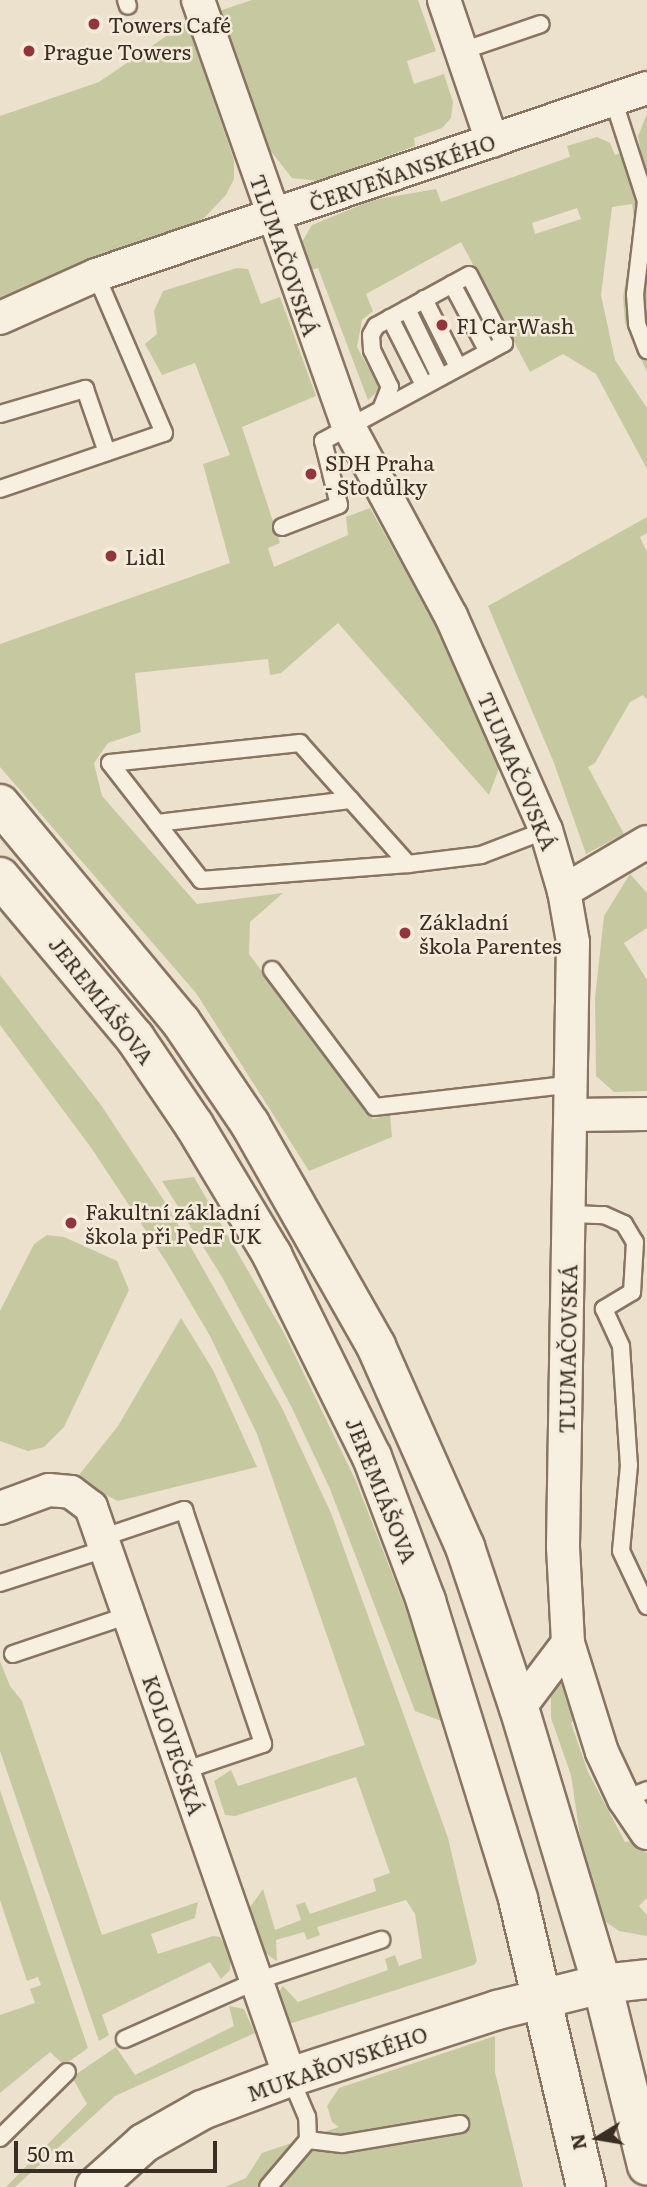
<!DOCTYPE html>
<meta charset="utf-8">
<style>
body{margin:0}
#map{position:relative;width:647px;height:2187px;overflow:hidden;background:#ece1cc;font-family:Literata,serif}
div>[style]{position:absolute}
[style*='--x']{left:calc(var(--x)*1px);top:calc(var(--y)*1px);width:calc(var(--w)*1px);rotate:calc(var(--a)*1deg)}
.green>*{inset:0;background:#c6c9a0}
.roads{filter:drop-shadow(2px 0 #887461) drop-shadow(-2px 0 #887461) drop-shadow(0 2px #887461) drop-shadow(0 -2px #887461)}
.lane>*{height:16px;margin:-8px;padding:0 8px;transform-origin:8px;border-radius:8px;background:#f7efdf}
.street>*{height:32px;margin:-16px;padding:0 16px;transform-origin:16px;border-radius:16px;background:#f7efdf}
.secondary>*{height:38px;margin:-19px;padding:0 19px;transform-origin:19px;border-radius:19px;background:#f7efdf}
.dots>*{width:19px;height:19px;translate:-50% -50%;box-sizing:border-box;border:4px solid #f4ebdb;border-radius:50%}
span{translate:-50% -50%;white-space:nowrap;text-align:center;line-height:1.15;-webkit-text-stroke:5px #f4ebdb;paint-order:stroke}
.poi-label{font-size:21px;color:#3a2d23}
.left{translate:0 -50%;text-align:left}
.street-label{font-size:21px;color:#3a2d23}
.north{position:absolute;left:563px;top:2103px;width:70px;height:70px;-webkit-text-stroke:5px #f4ebdb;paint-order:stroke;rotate:259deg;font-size:19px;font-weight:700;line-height:28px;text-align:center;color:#3a2d23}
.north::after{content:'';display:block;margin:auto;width:24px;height:32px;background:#3a2d23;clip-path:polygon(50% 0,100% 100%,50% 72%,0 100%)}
.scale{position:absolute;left:14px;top:2141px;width:203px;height:32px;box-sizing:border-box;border:4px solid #3a2d23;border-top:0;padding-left:9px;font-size:21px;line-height:24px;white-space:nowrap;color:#3a2d23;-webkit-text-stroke:5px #f4ebdb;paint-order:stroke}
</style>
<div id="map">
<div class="green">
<div style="clip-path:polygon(252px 0,418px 0,436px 51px,407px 61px,414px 84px,444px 74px,453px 102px,451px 118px,442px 128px,414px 138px,415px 146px,318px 181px,292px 178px,269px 149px,219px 11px)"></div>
<div style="clip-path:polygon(187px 22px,234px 160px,234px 179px,226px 195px,204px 218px,173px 232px,0 300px,0 116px,99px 82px)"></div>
<div style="clip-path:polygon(evenodd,647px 114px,647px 372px,625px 323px,623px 297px,635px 225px,632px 204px,612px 207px,601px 295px,615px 360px,647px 408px,647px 469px,596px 374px,563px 354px,530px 372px,461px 242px,366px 294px,373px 311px,362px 320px,357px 347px,380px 389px,368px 400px,318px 268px,307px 271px,303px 257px,302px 242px,312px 225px,373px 200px,436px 189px,441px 202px,570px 157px,567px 146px,597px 137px,610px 143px,615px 155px,640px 147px,638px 136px,647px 114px,577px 208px,581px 219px,535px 234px,532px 223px,577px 208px)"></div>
<div style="clip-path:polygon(237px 268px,248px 269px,261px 304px,280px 297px,316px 396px,242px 427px,280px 543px,268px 548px,274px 567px,348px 535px,346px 517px,370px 508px,450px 650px,499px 768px,489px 795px,338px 623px,281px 673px,270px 675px,268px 659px,135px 673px,141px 732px,108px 743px,94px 763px,102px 796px,197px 904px,283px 893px,250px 922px,249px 954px,373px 1119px,390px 1115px,392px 1137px,309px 1171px,196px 993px,0 767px,0 644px,230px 563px,203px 464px,230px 455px,195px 363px,162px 375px,145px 344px,157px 334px,154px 311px,163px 291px)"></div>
<div style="clip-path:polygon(647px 517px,647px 533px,640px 537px,647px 552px,647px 700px,643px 695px,630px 702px,595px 763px,588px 767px,624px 834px,586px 854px,554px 763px,488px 606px)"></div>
<div style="clip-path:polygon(630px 874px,647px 893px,647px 928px,624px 943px,647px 980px,647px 1091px,614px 1092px,596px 1076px,595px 998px,604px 916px)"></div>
<div style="clip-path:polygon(0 975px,101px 1105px,167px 1205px,282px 1408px,331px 1513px,448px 1838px,477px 1961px,474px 1965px,286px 2025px,276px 1996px,283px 1986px,298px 2002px,388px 1970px,385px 1959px,395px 1955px,399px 1966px,422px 1958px,415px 1914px,406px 1900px,317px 1927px,320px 1935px,307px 1940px,304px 1932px,276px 1940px,277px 1961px,256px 1947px,248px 1930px,250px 1907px,263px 1889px,275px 1930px,301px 1920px,296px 1905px,305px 1902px,310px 1914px,376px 1891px,373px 1879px,390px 1873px,356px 1777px,235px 1816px,225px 1815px,214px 1781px,231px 1770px,238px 1786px,365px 1745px,257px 1434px,210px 1336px,167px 1263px,92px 1149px,0 1025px)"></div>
<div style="clip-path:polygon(194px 1177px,285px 1335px,355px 1479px,416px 1635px,444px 1722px,415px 1711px,330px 1489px,291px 1406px,222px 1277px,162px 1181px)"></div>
<div style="clip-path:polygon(47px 1235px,64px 1237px,117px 1261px,129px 1290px,64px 1427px,44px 1447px,28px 1451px,0 1441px,0 1311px,34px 1244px)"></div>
<div style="clip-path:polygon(181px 1318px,213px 1370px,257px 1467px,118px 1501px,75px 1480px,118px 1426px)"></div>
<div style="clip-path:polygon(0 1661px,10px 1686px,22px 1701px,102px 1935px,198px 1902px,195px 1918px,151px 1934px,158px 1954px,213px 1936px,220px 1937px,231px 1953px,230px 1970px,221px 1979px,210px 1962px,102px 2015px,109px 2035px,99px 2041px,0 1751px)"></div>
<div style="clip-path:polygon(560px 1681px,578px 1717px,571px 1723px,588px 1772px,625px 1842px,638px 1840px,647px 1854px,647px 1898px,639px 1906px,647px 1915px,647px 1936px,619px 1931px,600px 1918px,587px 1883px,571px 1775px,551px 1718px,551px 1684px)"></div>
<div style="clip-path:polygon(0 1790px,88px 2048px,64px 2065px,50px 2052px,0 2093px,0 2015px,35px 2003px,30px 1989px,41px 1985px,38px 1977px,27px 1981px,0 1900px)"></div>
<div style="clip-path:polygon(229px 2006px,244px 2009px,255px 2033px,115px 2096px,15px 2187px,6px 2187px,87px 2104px,72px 2077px,116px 2047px,135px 2075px,234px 2026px)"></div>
<div style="clip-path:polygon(495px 2036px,495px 2072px,523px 2187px,225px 2187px,246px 2178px,262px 2153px,339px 2127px,332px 2122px,327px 2106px,339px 2088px)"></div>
</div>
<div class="roads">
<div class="lane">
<div style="--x:126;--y:0;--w:6;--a:72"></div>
<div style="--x:462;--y:51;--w:83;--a:-18.9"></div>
<div style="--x:613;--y:99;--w:107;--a:72.1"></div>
<div style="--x:646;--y:201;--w:94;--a:96.7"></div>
<div style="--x:635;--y:294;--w:30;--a:86"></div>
<div style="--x:637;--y:324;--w:28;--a:69"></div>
<div style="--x:452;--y:284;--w:77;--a:62.1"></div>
<div style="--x:424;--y:299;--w:76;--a:63.4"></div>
<div style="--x:407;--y:309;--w:76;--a:64.1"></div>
<div style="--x:390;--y:318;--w:75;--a:63.1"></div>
<div style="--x:0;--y:414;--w:89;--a:-16.4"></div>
<div style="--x:85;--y:389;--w:67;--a:70.8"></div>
<div style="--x:0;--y:489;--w:173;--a:-18.9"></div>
<div style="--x:164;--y:433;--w:172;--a:-113.3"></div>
<div style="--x:282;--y:527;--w:61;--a:-21.1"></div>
<div style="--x:339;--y:505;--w:66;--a:-104"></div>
<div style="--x:323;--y:441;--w:206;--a:-28.4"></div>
<div style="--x:504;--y:343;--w:76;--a:-117.2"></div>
<div style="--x:469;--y:275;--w:106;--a:151.3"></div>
<div style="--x:376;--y:326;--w:10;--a:119"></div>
<div style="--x:371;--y:335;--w:15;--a:86"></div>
<div style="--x:372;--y:350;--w:41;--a:64.1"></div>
<div style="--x:390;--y:387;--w:22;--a:112"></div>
<div style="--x:157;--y:823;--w:195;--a:-6.8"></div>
<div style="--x:408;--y:864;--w:162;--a:-131.8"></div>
<div style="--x:300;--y:743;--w:191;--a:174"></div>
<div style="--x:110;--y:763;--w:148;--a:52.1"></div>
<div style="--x:201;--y:880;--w:208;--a:-4.4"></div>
<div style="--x:408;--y:864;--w:74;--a:-7"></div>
<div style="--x:481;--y:855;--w:70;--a:-21"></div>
<div style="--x:272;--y:970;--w:171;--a:53.1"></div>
<div style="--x:375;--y:1107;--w:199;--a:-6.6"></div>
<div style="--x:570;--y:1214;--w:34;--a:2"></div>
<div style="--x:604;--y:1215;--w:22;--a:24"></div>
<div style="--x:624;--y:1224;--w:21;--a:59"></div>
<div style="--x:635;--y:1242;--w:50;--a:93.4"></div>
<div style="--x:632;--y:1292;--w:33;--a:149"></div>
<div style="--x:604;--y:1309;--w:41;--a:65.3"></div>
<div style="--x:621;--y:1346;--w:119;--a:86.2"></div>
<div style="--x:629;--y:1465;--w:86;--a:95.3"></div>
<div style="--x:621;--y:1551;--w:61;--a:64.7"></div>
<div style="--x:101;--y:1538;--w:88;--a:-18.6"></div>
<div style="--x:184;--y:1510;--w:247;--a:71.3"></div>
<div style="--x:263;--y:1744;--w:84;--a:161.4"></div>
<div style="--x:0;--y:1583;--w:110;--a:-17.9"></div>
<div style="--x:13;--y:1654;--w:122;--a:-18.6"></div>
<div style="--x:624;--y:1799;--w:25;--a:-21"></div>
<div style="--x:125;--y:2039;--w:143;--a:-23.9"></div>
<div style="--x:256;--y:1981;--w:132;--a:-18.2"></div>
<div style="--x:0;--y:2138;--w:94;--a:-44.6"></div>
<div style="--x:308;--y:2140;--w:34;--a:7"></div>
<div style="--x:342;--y:2144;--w:120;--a:-9.6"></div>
<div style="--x:268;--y:2187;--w:62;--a:-49.6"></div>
<div style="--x:308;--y:2140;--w:23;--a:-92"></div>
<div style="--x:307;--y:2117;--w:43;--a:-113"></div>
</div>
<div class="street">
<div style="--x:198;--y:0;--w:451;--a:70.6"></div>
<div style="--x:348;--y:425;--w:217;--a:61.7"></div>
<div style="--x:451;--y:616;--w:234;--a:66.1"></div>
<div style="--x:546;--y:830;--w:64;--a:73.6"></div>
<div style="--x:564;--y:891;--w:52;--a:80"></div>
<div style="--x:573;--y:942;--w:605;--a:90.95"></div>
<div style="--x:563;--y:1547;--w:96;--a:87"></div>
<div style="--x:568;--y:1643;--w:114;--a:72.7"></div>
<div style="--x:602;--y:1752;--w:52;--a:64.9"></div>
<div style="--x:624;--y:1799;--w:41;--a:55.9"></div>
<div style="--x:444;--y:0;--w:149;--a:71.2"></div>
<div style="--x:0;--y:318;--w:105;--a:-24.1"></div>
<div style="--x:96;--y:275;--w:582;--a:-18.75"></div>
<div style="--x:564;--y:891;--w:96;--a:-30.6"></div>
<div style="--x:572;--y:1115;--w:75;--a:-0.8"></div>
<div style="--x:0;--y:1508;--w:52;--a:-20.2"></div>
<div style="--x:49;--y:1490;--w:22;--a:5"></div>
<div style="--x:71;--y:1492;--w:25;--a:37"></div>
<div style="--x:91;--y:1507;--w:604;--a:70.75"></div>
<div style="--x:519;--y:1708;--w:81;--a:-53"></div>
</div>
<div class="secondary">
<div style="--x:0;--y:804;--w:283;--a:50.3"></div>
<div style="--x:181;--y:1022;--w:123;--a:55.9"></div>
<div style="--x:250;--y:1124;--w:255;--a:60.4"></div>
<div style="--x:376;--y:1346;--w:220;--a:66.1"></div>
<div style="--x:465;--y:1547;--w:170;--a:71.5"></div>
<div style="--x:519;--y:1708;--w:288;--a:73.3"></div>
<div style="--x:602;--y:1984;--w:187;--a:76.1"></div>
<div style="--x:0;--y:877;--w:210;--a:50"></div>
<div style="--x:135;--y:1038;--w:105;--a:55.9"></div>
<div style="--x:194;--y:1125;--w:152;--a:59"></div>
<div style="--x:272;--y:1255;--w:225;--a:63.7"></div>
<div style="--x:372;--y:1457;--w:154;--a:69.4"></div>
<div style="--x:426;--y:1601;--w:312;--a:72.8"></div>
<div style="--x:518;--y:1899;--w:296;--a:76.7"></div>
<div style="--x:95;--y:2187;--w:66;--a:-41.9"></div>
<div style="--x:144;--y:2143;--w:67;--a:-29.6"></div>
<div style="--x:202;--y:2110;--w:94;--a:-20.6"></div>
<div style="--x:290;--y:2077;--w:218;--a:-17.9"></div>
<div style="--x:497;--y:2010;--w:108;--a:-13.9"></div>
<div style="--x:602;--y:1984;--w:45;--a:-6.3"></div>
</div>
</div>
<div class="dots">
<div style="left:94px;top:24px;background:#92363b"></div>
<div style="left:29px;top:51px;background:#92363b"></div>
<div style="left:442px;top:325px;background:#92363b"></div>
<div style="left:311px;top:474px;background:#92363b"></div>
<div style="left:111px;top:556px;background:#92363b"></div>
<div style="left:405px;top:933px;background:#92363b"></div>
<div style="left:71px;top:1223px;background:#92363b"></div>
</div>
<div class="poi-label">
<span class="left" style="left:108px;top:24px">Towers Café</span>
<span class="left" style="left:43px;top:51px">Prague Towers</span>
<span class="left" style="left:456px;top:325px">F1 CarWash</span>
<span class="left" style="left:325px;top:474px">SDH Praha<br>- Stodůlky</span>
<span class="left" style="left:125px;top:556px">Lidl</span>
<span class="left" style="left:419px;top:933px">Základní<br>škola Parentes</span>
<span class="left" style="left:85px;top:1223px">Fakultní základní<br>škola při PedF UK</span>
</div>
<div class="street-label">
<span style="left:402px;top:172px;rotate:-19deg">ČERVEŇANSKÉHO</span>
<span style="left:285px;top:255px;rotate:71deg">TLUMAČOVSKÁ</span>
<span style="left:518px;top:771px;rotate:67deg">TLUMAČOVSKÁ</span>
<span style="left:102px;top:1000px;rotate:52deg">JEREMIÁŠOVA</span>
<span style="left:567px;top:1349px;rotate:-89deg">TLUMAČOVSKÁ</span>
<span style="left:382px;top:1490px;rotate:68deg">JEREMIÁŠOVA</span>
<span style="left:174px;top:1745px;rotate:71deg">KOLOVEČSKÁ</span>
<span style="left:337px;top:2063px;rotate:-19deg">MUKAŘOVSKÉHO</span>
</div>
<div class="north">N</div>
<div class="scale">50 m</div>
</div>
